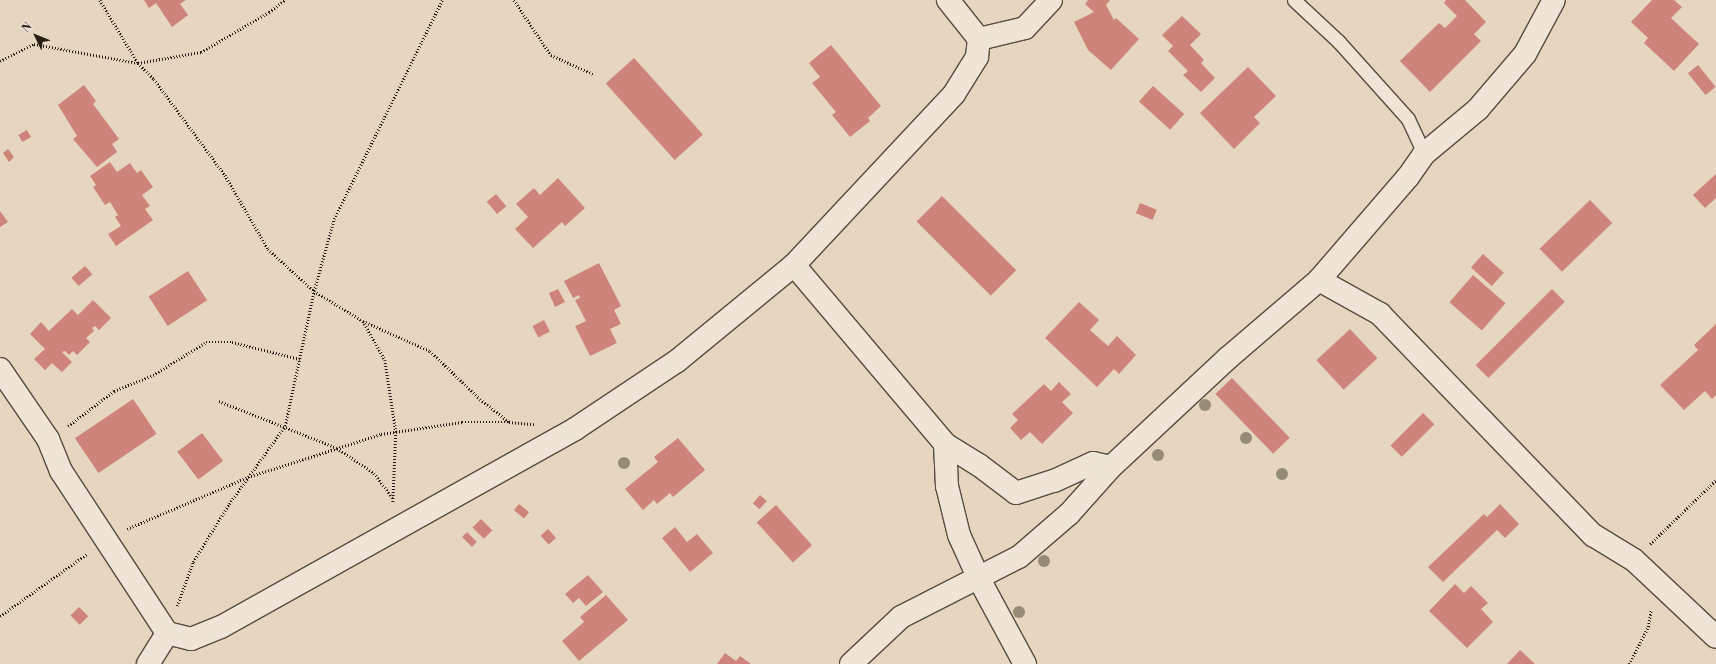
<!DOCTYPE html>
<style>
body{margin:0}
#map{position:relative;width:1716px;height:664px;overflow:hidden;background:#e6d6bf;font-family:"Libre Bodoni",serif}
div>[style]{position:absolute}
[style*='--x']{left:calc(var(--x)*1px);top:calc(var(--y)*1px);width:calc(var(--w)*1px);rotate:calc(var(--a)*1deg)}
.building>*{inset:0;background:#ce847a;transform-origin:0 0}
.path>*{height:2.5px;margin-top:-1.25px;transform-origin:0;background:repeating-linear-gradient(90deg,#281d15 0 1px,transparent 0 3px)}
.roads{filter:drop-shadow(1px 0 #584b40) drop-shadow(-1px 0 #584b40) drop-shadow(0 1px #584b40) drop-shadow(0 -1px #584b40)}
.lane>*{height:13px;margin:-6.5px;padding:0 6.5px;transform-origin:6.5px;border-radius:6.5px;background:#efe4d5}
.street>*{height:22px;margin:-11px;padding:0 11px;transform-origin:11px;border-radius:11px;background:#efe4d5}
.trees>*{width:12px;height:12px;margin:-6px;border-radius:50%;background:#958b76}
span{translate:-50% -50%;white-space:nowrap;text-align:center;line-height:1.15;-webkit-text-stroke:4px #efe4d5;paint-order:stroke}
.north{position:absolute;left:16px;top:16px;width:40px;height:40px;-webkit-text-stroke:3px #efe4d5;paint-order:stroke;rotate:313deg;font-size:11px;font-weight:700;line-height:16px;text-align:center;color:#281d15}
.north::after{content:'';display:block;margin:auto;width:14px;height:18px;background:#281d15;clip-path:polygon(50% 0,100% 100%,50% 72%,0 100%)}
</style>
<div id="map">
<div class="building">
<div style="clip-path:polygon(144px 0,186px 0,180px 4px,188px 15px,172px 27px,156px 3px,149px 8px)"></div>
<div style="clip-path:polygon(1088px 0,1110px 0,1106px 5px,1114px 20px,1116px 18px,1139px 39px,1111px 70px,1088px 50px,1074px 22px,1094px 12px,1085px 4px)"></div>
<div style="clip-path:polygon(1446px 0,1465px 0,1486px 22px,1474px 34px,1481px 41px,1430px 92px,1400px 61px,1439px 23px,1445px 28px,1457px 16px,1444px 3px)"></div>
<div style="clip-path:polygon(1652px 0,1674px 0,1682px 7px,1671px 18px,1699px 44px,1674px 71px,1644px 43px,1648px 38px,1631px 22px)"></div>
<div style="clip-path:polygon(1182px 16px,1201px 34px,1190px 45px,1204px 60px,1201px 63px,1215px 78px,1201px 92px,1183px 75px,1188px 71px,1168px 51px,1173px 46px,1162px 35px)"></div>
<div style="clip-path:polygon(831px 45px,881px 106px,868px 118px,870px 121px,850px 137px,832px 115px,836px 112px,812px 83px,820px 77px,809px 63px)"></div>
<div style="left:634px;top:58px;width:103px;height:38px;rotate:48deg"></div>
<div style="left:1698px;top:65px;width:28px;height:13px;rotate:51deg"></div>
<div style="clip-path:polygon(1248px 67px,1276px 96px,1254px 117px,1260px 123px,1234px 149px,1200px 113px)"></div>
<div style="clip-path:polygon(84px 85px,96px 101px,93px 104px,119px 139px,112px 144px,117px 152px,97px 167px,73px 139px,77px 136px,58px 105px)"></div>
<div style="left:1153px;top:86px;width:42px;height:21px;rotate:42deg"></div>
<div style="left:27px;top:130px;width:8px;height:10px;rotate:60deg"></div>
<div style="clip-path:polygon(8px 149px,14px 157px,9px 162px,3px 153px)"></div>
<div style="clip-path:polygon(110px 162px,117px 172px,130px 163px,137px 173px,141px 170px,153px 187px,142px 195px,150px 206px,145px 209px,153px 220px,116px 246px,108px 234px,121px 226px,115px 217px,118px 215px,110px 202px,105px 205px,93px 187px,96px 185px,90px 176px)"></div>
<div style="clip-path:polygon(1716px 174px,1716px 198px,1705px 208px,1693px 195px)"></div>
<div style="clip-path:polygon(558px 178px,585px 208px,565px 226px,562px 222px,533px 248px,515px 229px,528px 217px,516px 204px,534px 188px,540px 195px)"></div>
<div style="left:496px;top:194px;width:16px;height:12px;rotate:50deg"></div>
<div style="left:942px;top:196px;width:105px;height:36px;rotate:45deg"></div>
<div style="left:1590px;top:200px;width:32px;height:70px;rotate:46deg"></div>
<div style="left:1140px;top:203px;width:18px;height:11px;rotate:22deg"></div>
<div style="clip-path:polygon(0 211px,8px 222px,0 227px)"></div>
<div style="left:1483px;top:254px;width:28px;height:18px;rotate:42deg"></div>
<div style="clip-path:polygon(599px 263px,621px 306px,614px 310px,621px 324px,610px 329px,617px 343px,590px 356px,575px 326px,586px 321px,575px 300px,580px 298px,579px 295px,573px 298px,564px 281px)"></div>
<div style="left:85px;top:266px;width:11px;height:18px;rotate:49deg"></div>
<div style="left:188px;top:271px;width:35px;height:47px;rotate:57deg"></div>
<div style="left:1473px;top:275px;width:43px;height:36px;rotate:41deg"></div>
<div style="clip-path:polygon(558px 289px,565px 302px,555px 307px,549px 293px)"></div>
<div style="left:1552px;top:289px;width:18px;height:108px;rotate:45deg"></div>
<div style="clip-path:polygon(93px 300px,111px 318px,99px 330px,95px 326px,92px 328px,94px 331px,86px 338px,90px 342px,77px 355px,73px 351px,69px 355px,65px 351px,62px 352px,72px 362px,62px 372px,52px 363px,45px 370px,34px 359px,45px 349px,30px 334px,41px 322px,49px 331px,72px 309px,78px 315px)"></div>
<div style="clip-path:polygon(1079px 302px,1099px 320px,1090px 330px,1108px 346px,1117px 336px,1136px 355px,1119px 374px,1114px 369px,1097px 387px,1045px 338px)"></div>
<div style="left:544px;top:320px;width:13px;height:13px;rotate:63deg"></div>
<div style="clip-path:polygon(1716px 324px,1716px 395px,1712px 399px,1705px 391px,1684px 410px,1660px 385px,1698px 350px,1694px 345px)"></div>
<div style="left:1350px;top:329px;width:40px;height:46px;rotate:47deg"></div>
<div style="left:1232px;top:378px;width:83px;height:23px;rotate:46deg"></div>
<div style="clip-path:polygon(1059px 382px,1071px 394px,1062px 402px,1073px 413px,1042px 444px,1030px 432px,1021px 440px,1010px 428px,1018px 420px,1012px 414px,1044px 384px,1051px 391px)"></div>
<div style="left:133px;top:399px;width:42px;height:70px;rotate:56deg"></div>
<div style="left:1423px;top:413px;width:16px;height:46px;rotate:45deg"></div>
<div style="left:202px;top:433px;width:35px;height:31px;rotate:53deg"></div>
<div style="clip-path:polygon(678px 438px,705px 470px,673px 497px,670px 493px,657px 504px,654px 500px,643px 510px,625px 489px,658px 462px,654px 457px)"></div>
<div style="left:760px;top:495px;width:9px;height:11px;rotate:41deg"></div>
<div style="left:519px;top:504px;width:13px;height:8px;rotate:39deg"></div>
<div style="clip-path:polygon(1500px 504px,1519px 524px,1505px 538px,1497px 530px,1443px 582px,1428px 567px,1484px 514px,1487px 517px)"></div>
<div style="left:776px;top:505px;width:54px;height:26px;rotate:48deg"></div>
<div style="left:481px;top:519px;width:16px;height:12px;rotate:45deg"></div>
<div style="clip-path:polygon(675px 527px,687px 542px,697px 534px,713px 553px,690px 572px,662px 538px)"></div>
<div style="left:548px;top:529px;width:12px;height:10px;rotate:48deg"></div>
<div style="left:467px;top:532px;width:14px;height:7px;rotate:45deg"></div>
<div style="clip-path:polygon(588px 575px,603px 592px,586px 606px,579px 598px,573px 603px,565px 594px)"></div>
<div style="clip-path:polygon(1455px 584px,1464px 593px,1471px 586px,1488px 603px,1481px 609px,1493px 622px,1467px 648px,1429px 611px)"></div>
<div style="clip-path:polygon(606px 595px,628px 620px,579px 661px,562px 641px,584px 622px,580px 617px)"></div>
<div style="left:79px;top:607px;width:13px;height:12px;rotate:45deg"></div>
<div style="clip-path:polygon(1520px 650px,1535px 664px,1507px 664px)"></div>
<div style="clip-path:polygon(725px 653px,736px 661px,740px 656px,751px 664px,717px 664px)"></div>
</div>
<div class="path">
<div style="--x:100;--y:0;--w:74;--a:58.9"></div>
<div style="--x:138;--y:63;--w:23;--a:45"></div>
<div style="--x:154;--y:79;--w:119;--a:53.5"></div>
<div style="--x:225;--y:175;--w:86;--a:59.8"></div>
<div style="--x:268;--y:249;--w:62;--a:42.4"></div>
<div style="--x:314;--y:291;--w:57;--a:31.5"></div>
<div style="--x:363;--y:321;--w:73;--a:24.1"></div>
<div style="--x:430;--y:351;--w:69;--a:43.8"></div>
<div style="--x:480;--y:399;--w:37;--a:38"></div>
<div style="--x:509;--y:422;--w:25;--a:5"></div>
<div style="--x:514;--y:0;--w:66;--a:56.1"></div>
<div style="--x:551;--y:55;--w:46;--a:24.3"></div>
<div style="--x:0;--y:61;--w:38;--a:-27"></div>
<div style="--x:34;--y:44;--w:106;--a:10.4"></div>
<div style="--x:138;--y:63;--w:64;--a:-9.9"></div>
<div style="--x:201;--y:52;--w:79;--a:-30.5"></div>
<div style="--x:269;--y:12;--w:20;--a:-37"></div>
<div style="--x:363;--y:321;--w:45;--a:60.6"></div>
<div style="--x:385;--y:360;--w:73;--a:81.3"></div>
<div style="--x:396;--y:432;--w:71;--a:92.4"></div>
<div style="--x:219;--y:401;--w:127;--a:21.7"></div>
<div style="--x:337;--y:448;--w:45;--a:34"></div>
<div style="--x:374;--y:473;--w:31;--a:53"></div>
<div style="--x:68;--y:426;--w:58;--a:-37.3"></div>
<div style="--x:114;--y:391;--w:42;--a:-22.3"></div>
<div style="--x:153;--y:375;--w:62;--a:-31.9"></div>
<div style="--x:206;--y:342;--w:26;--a:0"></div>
<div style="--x:232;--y:342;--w:70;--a:14"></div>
<div style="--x:127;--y:529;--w:132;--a:-23.3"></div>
<div style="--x:248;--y:477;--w:140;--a:-17.9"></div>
<div style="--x:381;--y:434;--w:82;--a:-8.4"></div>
<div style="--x:462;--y:422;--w:46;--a:0"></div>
<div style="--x:1650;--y:544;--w:92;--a:-44.1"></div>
<div style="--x:177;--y:606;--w:47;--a:-70"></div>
<div style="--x:193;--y:562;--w:68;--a:-58.2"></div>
<div style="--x:229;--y:504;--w:96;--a:-54.3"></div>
<div style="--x:285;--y:426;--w:138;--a:-77.9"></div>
<div style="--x:314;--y:291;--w:75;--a:-74.5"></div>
<div style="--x:334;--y:219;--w:244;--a:-63.7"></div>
<div style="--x:0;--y:616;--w:107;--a:-35.5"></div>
<div style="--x:1629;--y:664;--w:42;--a:-62.8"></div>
<div style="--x:1648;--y:627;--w:17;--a:-80"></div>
</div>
<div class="roads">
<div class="lane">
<div style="--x:1294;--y:0;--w:62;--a:43"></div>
<div style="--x:1339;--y:42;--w:103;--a:48.1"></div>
<div style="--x:1408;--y:119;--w:38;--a:65"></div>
</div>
<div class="street">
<div style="--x:979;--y:39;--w:47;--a:-13.4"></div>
<div style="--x:1025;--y:28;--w:38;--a:-47"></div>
<div style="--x:794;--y:265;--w:234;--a:49.8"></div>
<div style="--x:945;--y:444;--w:40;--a:32"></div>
<div style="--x:979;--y:465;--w:46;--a:37.1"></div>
<div style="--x:1016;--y:493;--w:40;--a:-18"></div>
<div style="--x:1054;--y:481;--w:43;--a:-24.8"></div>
<div style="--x:1093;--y:463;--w:18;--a:13"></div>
<div style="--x:1319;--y:280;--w:70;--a:29.1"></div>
<div style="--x:1380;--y:314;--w:307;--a:46.1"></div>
<div style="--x:1593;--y:535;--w:48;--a:31.4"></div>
<div style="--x:1634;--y:560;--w:112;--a:43.2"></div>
<div style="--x:0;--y:369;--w:85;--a:55.6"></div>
<div style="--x:48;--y:439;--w:35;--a:68"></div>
<div style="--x:61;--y:471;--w:194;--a:56.8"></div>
<div style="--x:167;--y:633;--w:25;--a:14"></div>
<div style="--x:191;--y:639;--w:32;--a:-22"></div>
<div style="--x:221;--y:627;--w:406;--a:-29.2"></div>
<div style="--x:575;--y:429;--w:123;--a:-33.7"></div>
<div style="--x:677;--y:361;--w:151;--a:-39.4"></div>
<div style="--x:794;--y:265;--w:234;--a:-46.9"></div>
<div style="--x:954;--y:94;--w:44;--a:-58.1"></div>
<div style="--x:977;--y:57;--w:18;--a:-84"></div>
<div style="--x:979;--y:39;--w:50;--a:-128.5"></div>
<div style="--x:945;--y:444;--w:42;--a:87.3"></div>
<div style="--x:947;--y:486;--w:50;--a:76.2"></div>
<div style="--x:959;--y:535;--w:48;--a:65.6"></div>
<div style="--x:979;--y:579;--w:97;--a:61.6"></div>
<div style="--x:148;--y:664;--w:36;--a:-58"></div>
<div style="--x:851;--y:664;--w:69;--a:-43.2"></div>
<div style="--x:901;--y:617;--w:132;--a:-27"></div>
<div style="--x:1019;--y:557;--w:66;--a:-40.7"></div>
<div style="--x:1069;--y:514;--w:63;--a:-48.2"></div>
<div style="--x:1111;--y:467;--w:160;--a:-43"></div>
<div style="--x:1228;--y:358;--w:120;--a:-40.6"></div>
<div style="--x:1319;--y:280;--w:136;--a:-49.2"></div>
<div style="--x:1408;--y:177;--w:28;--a:-55"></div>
<div style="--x:1424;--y:154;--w:70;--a:-39.8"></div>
<div style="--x:1478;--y:109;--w:72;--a:-49.5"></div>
<div style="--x:1525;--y:54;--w:61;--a:-61.8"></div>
</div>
</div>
<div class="trees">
<div style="left:1205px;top:405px"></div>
<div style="left:1246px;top:438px"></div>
<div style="left:1158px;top:455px"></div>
<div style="left:624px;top:463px"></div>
<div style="left:1282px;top:474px"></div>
<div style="left:1044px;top:561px"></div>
<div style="left:1019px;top:612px"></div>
</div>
<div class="north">N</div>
</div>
